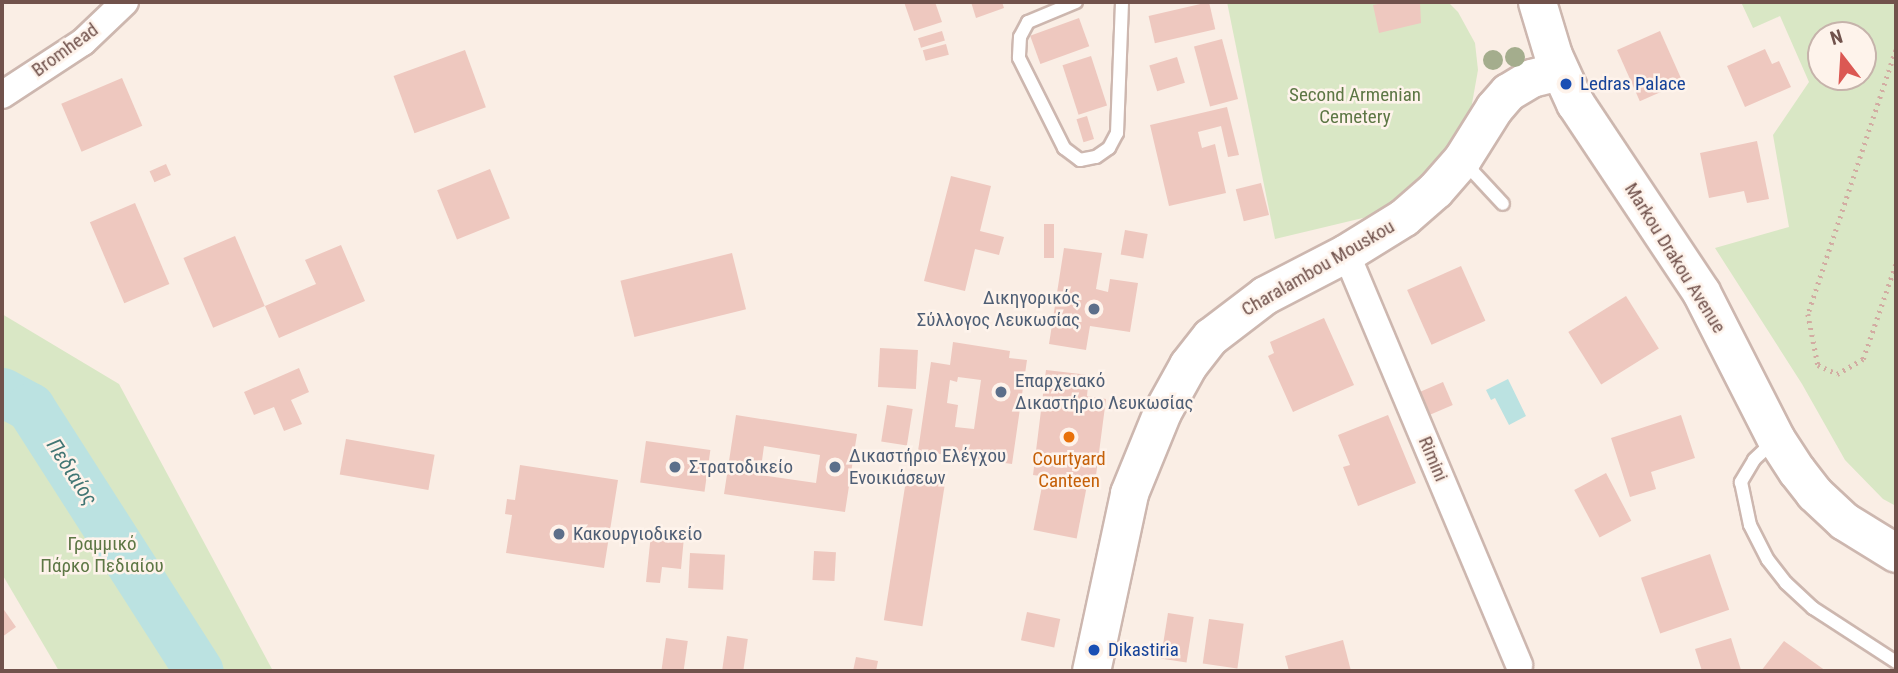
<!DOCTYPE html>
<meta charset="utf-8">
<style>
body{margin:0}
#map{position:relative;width:1898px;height:673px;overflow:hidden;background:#faeee5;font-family:"Roboto Condensed",sans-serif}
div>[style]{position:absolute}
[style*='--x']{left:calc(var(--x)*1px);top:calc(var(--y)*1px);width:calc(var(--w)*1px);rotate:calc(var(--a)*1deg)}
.green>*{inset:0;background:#d9e7c5}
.water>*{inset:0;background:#bbe2e1}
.river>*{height:49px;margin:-24.5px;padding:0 24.5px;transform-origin:24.5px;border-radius:24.5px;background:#bbe2e1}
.building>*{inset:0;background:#eec8bf;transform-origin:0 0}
.path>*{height:4.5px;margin-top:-2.25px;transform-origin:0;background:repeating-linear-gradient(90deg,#d2aca2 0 2px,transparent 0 7px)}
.roads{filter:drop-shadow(2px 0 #cdb7af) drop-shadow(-2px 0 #cdb7af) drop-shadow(0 2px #cdb7af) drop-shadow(0 -2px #cdb7af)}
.lane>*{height:12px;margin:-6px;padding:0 6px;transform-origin:6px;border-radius:6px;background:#fff}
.street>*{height:26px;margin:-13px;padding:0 13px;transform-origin:13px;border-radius:13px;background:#fff}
.secondary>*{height:37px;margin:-18.5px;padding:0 18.5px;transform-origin:18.5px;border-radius:18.5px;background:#fff}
.trees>*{width:20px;height:20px;margin:-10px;border-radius:50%;background:#a4ad8d}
.dots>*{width:19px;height:19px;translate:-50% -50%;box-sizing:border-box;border:4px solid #fef3eb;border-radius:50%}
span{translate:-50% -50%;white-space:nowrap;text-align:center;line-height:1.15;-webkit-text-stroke:5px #fef3eb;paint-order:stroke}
.street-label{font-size:19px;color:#71524c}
.transit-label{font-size:19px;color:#164399}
.left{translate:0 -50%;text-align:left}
.park-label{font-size:19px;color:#5d7745}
.service-label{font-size:19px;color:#4e5e75}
.right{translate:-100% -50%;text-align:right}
.food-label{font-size:19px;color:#c56008}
.water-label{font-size:21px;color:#417674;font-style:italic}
.frame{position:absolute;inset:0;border:4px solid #71524c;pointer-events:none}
.north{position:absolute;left:1807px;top:21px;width:70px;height:70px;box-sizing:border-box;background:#fef3eb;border:2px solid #c6b3ab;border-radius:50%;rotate:343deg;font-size:19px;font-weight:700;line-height:28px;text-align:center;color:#71524c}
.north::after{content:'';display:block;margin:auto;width:24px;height:32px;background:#db5853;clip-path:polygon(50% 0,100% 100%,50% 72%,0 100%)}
</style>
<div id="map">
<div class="green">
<div style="clip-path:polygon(1227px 2px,1448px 2px,1458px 12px,1475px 43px,1478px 70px,1468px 126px,1438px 172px,1388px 212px,1275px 239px)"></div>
<div style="clip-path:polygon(evenodd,1741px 2px,1896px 2px,1896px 506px,1883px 499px,1845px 460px,1802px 384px,1715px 248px,1789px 227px,1773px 135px,1809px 82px,1780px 16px,1753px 28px,1741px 2px,1821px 35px,1863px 35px,1863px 77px,1821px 77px,1821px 35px)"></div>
<div style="clip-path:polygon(2px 314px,119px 384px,273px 671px,59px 671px,2px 574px)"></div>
</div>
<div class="water">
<div style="clip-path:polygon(1508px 379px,1526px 416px,1509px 425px,1495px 398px,1491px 400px,1486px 390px)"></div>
</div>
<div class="river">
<div style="--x:2;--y:392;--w:32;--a:28"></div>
<div style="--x:30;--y:407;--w:313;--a:57.4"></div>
</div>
<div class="building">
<div style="clip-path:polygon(904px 2px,935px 2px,942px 22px,914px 31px)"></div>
<div style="clip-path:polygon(971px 2px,1002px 2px,1004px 8px,976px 18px)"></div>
<div style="left:1209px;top:2px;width:28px;height:62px;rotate:77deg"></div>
<div style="clip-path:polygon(1388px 2px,1420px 2px,1421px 23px,1379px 33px,1373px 5px)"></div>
<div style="left:1079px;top:18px;width:30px;height:52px;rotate:70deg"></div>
<div style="left:942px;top:31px;width:10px;height:25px;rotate:73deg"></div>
<div style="left:1660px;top:31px;width:56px;height:47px;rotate:66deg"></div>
<div style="left:1222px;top:39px;width:62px;height:29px;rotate:75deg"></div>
<div style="left:946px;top:44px;width:11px;height:24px;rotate:75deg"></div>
<div style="clip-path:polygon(1765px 49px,1772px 64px,1779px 61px,1791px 87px,1745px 107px,1727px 66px)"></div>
<div style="left:465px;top:50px;width:61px;height:76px;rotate:70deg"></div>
<div style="left:1091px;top:56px;width:52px;height:30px;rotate:72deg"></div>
<div style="left:1177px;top:57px;width:27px;height:29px;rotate:73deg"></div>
<div style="left:122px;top:78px;width:52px;height:66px;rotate:67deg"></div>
<div style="clip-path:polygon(1227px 107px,1239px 155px,1228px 157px,1221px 126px,1198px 132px,1202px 148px,1215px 144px,1226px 193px,1169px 206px,1150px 125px)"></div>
<div style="left:1087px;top:116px;width:24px;height:11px;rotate:73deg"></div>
<div style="clip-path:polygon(1757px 141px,1769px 199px,1747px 203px,1744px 191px,1709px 198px,1700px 153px)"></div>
<div style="left:166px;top:164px;width:12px;height:18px;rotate:66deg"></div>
<div style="left:490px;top:169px;width:53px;height:57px;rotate:68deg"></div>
<div style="clip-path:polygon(951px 176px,991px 186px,980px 231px,1004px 237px,999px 255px,975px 249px,965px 291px,924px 281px)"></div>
<div style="left:1261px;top:183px;width:33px;height:26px;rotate:76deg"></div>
<div style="left:135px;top:203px;width:88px;height:49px;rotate:67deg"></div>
<div style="left:1044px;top:224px;width:10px;height:34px"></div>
<div style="left:1125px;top:230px;width:23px;height:25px;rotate:10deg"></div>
<div style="left:235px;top:236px;width:76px;height:56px;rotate:67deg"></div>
<div style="clip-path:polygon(341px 245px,365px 301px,279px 338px,265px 306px,316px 284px,305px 260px)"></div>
<div style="clip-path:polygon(1064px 248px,1102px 253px,1096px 289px,1108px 292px,1110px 279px,1138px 283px,1130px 332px,1090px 326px,1086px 350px,1049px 344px)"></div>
<div style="left:732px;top:253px;width:58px;height:115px;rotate:76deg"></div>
<div style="left:1461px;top:266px;width:60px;height:59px;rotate:66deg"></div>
<div style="left:1626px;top:296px;width:62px;height:68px;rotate:58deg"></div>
<div style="clip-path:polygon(1324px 318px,1354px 385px,1293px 412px,1268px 356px,1274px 353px,1270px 342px)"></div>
<div style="clip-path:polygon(evenodd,953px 342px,1010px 351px,1009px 358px,1027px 360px,1012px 464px,918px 451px,931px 362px,950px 365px,953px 342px,958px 377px,981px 380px,974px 429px,955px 427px,958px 405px,947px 403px,950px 380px,957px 382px,958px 377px)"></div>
<div style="left:880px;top:348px;width:38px;height:39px;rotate:3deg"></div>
<div style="clip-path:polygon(299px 368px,309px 392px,291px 400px,302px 424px,284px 431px,274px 407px,254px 415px,244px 392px)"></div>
<div style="clip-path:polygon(1046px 370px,1089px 375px,1087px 396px,1106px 399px,1095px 483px,1033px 475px)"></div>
<div style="left:1443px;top:382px;width:25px;height:26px;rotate:67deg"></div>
<div style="left:887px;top:405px;width:26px;height:37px;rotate:9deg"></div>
<div style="clip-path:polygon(evenodd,736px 415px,857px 434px,845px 512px,724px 494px,736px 415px,764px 446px,820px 455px,816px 483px,760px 475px,764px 446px)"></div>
<div style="clip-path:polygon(1388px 415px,1416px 483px,1358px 506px,1343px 467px,1350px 465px,1338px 435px)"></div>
<div style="clip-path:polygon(1681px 415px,1695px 458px,1651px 472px,1656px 489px,1630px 497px,1611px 438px)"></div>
<div style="left:346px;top:439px;width:90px;height:36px;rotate:10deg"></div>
<div style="left:646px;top:441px;width:65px;height:42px;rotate:8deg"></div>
<div style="clip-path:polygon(520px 465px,618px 480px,604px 568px,506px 553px,512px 515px,505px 514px,507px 499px,515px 500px)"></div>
<div style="left:1606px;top:473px;width:54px;height:36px;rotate:62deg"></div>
<div style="left:907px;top:474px;width:39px;height:148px;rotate:9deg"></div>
<div style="left:1043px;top:481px;width:44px;height:50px;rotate:11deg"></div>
<div style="clip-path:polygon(651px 534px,684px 537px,681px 569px,662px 567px,660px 583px,646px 582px)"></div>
<div style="left:814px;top:551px;width:22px;height:29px;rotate:3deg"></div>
<div style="left:690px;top:553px;width:35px;height:35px;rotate:3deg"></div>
<div style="left:1710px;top:554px;width:59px;height:73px;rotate:71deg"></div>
<div style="clip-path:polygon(2px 607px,16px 627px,2px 637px)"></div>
<div style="left:1027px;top:612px;width:34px;height:29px;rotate:12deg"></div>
<div style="left:1168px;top:613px;width:26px;height:46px;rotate:9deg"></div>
<div style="left:1209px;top:619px;width:35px;height:45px;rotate:8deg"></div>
<div style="left:727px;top:636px;width:21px;height:36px;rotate:8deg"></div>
<div style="left:666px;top:638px;width:22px;height:33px;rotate:8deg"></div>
<div style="clip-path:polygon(1731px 638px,1741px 670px,1702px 671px,1695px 649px)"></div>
<div style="clip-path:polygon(1343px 640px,1351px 671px,1289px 671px,1285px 656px)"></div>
<div style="clip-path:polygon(1784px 641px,1826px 671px,1761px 671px)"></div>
<div style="clip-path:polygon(856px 657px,878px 661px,876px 671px,853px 671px)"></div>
</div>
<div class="path">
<div style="--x:1896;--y:50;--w:278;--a:108.4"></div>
<div style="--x:1808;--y:314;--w:52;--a:78.9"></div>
<div style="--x:1818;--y:365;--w:21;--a:25"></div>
<div style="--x:1837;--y:374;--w:30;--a:-30"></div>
<div style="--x:1863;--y:359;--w:102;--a:-71"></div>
</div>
<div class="roads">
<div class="lane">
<div style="--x:1076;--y:2;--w:52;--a:157.4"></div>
<div style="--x:1028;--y:22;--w:17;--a:118"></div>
<div style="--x:1020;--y:37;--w:21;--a:93"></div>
<div style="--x:1019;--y:58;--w:101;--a:63.4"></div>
<div style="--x:1064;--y:148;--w:20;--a:37"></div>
<div style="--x:1080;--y:160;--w:16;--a:-11"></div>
<div style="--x:1096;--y:157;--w:16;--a:-35"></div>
<div style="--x:1109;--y:148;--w:17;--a:-62"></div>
<div style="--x:1117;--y:133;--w:131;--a:-87.8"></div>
<div style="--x:1464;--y:162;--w:57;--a:47.1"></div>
<div style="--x:1773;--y:442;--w:26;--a:137"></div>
<div style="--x:1754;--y:460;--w:26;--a:121"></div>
<div style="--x:1741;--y:482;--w:44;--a:78.2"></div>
<div style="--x:1750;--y:525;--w:39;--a:63"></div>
<div style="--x:1768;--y:560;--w:29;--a:52"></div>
<div style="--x:1786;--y:583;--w:37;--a:43"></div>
<div style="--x:1813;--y:608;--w:99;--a:33"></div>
</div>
<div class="street">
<div style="--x:2;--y:95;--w:97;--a:-33.2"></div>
<div style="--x:83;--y:42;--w:58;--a:-43.6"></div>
<div style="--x:1346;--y:253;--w:447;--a:67.2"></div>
</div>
<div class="secondary">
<div style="--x:1537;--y:2;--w:55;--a:73.2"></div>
<div style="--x:1553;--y:55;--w:53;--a:65.4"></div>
<div style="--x:1575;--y:103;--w:227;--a:56.3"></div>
<div style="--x:1701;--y:292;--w:165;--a:63"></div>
<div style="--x:1776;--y:439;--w:38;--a:57"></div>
<div style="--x:1797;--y:471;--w:28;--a:52"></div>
<div style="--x:1814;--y:493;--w:41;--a:43"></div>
<div style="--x:1844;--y:521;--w:61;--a:31.6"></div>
<div style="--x:1091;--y:671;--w:182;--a:-77.9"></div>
<div style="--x:1129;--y:493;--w:87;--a:-67.8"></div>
<div style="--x:1162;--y:412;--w:54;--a:-61"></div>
<div style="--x:1188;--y:365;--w:36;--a:-52"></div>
<div style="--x:1210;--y:337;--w:69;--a:-37.4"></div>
<div style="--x:1265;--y:295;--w:91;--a:-27.4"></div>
<div style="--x:1346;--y:253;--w:68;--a:-31.8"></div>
<div style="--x:1404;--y:217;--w:41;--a:-41.1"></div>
<div style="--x:1435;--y:190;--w:41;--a:-48.9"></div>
<div style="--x:1462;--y:159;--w:60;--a:-57.9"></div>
<div style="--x:1494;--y:108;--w:21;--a:-49"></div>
<div style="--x:1508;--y:92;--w:27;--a:-31"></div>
<div style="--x:1531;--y:78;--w:29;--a:-14"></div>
</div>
</div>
<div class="trees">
<div style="left:1515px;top:57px"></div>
<div style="left:1493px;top:60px"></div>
</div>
<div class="dots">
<div style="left:1566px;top:84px;background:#1a4fb4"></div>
<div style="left:1094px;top:309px;background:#5c6f8a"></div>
<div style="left:1001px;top:392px;background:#5c6f8a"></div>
<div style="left:1069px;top:437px;background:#e8710a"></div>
<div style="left:675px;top:467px;background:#5c6f8a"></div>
<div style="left:835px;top:467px;background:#5c6f8a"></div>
<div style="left:559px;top:534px;background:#5c6f8a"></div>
<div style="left:1094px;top:650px;background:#1a4fb4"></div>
</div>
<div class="street-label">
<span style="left:65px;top:50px;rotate:-36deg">Bromhead</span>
<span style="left:1675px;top:258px;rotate:58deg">Markou Drakou Avenue</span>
<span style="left:1318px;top:268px;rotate:-30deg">Charalambou Mouskou</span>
<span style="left:1433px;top:459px;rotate:67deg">Rimini</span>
</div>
<div class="transit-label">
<span class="left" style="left:1580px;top:84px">Ledras Palace</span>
<span class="left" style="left:1108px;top:650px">Dikastiria</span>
</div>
<div class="park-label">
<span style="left:1355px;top:106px">Second Armenian<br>Cemetery</span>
<span style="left:102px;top:555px">Γραμμικό<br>Πάρκο Πεδιαίου</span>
</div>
<div class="service-label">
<span class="right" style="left:1080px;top:309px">Δικηγορικός<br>Σύλλογος Λευκωσίας</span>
<span class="left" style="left:1015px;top:392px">Επαρχειακό<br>Δικαστήριο Λευκωσίας</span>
<span class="left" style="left:849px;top:467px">Δικαστήριο Ελέγχου<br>Ενοικιάσεων</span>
<span class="left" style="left:689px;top:467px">Στρατοδικείο</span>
<span class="left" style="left:573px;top:534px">Κακουργιοδικείο</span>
</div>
<div class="food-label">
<span style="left:1069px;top:470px">Courtyard<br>Canteen</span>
</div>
<div class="water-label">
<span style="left:72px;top:472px;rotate:57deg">Πεδιαίος</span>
</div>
<div class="frame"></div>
<div class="north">N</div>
</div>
